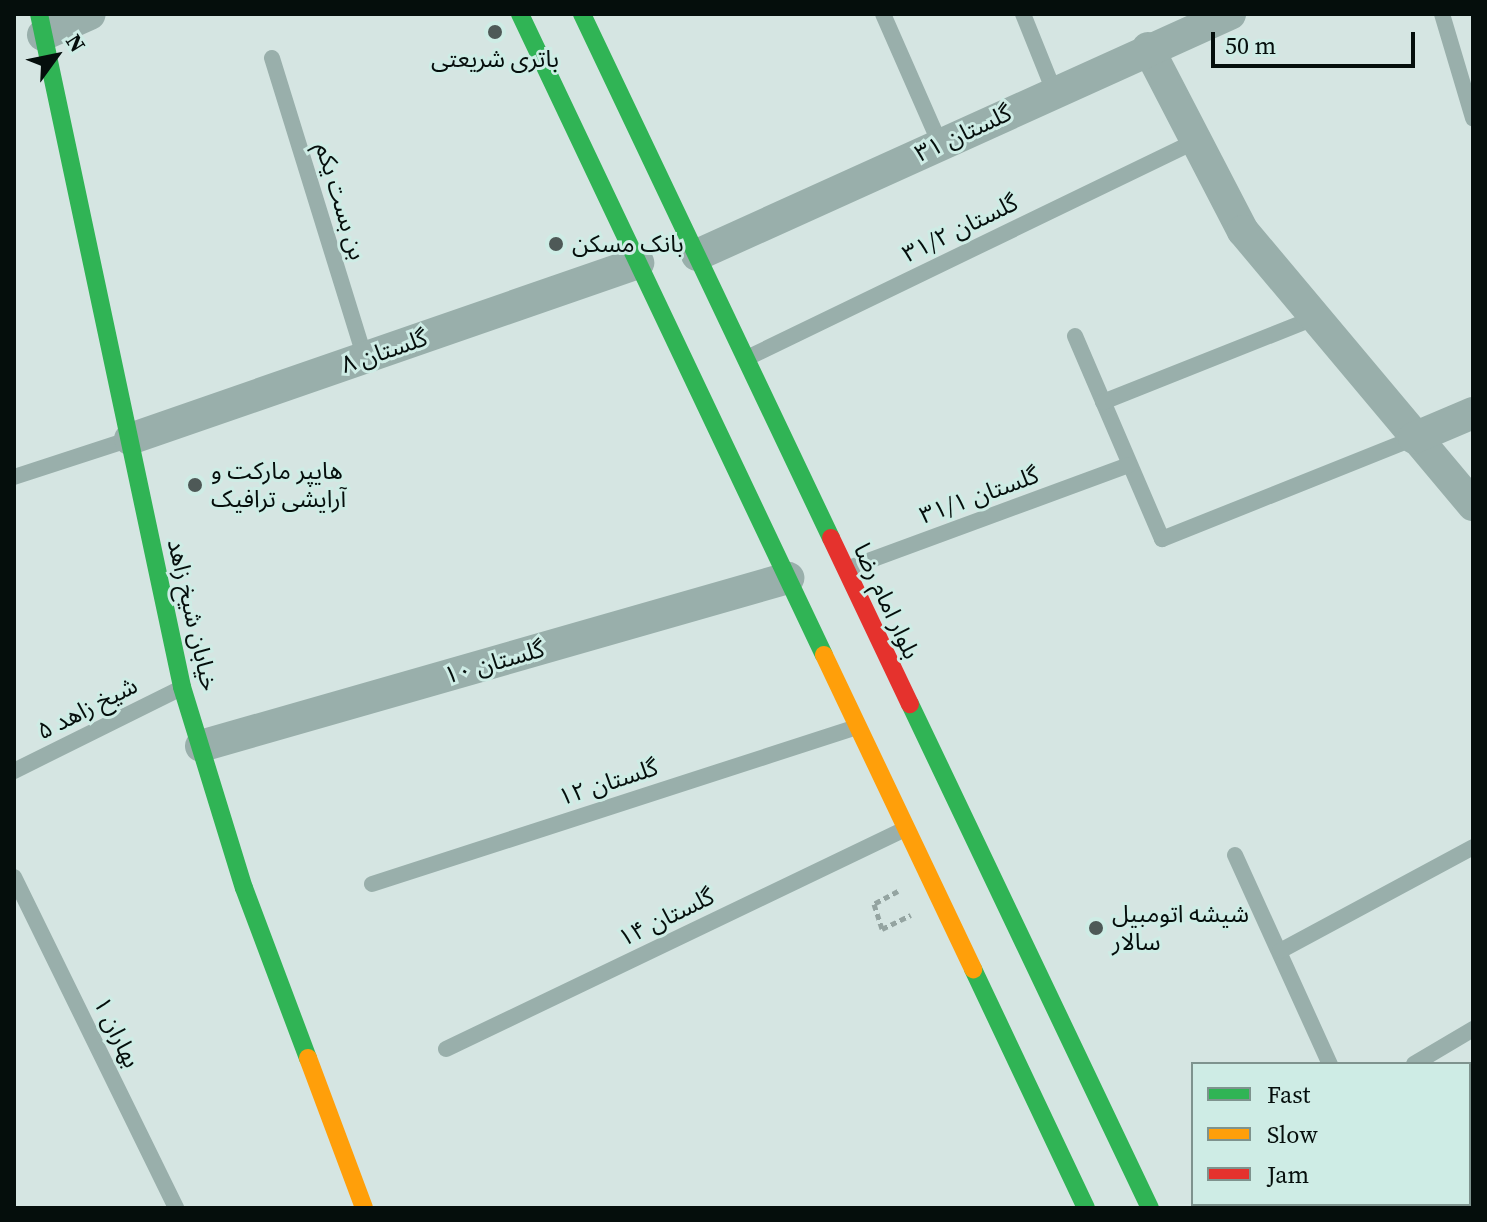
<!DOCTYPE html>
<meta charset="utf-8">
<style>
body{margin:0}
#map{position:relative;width:1487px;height:1222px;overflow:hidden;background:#d5e5e2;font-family:"Source Serif 4","Noto Sans Arabic",serif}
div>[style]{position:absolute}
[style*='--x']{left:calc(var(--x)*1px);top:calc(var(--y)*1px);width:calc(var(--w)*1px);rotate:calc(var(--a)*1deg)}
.path>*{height:5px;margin-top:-2.5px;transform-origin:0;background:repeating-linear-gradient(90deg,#94a4a1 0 6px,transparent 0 10px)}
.lane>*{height:16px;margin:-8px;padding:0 8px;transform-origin:8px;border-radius:8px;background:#99afab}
.street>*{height:32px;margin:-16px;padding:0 16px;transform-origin:16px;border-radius:16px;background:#99afab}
.fast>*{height:18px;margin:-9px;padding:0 9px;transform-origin:9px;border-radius:9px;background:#30b455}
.slow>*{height:18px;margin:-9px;padding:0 9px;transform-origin:9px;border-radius:9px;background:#ff9f0a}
.jam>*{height:18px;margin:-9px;padding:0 9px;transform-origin:9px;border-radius:9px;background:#e5322d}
.dots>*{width:22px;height:22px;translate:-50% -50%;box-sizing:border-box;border:4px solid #ceece5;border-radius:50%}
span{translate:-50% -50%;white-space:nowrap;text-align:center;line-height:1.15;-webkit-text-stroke:6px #ceece5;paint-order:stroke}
.poi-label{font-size:24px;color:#050e0c}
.left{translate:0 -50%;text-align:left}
.street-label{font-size:24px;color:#050e0c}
.frame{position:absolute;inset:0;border:16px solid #050e0c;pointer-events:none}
.legend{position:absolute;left:1191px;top:1062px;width:280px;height:144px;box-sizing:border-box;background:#ceece5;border:2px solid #7e938e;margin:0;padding:10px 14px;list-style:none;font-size:24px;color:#050e0c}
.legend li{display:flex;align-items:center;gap:16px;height:40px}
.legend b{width:40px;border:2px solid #7e938e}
.north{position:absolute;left:16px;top:16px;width:80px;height:80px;-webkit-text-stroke:6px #ceece5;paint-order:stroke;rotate:57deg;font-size:22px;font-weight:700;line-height:32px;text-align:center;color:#050e0c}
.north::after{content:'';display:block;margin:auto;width:28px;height:36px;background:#050e0c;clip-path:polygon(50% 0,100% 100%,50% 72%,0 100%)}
.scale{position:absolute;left:1211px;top:32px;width:204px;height:36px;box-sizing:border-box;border:4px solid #050e0c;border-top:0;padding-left:10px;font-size:24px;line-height:28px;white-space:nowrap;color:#050e0c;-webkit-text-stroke:6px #ceece5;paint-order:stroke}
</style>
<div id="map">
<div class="path">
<div style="--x:898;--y:891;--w:27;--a:152"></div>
<div style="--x:874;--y:904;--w:26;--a:72"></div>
<div style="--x:882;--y:929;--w:32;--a:-26"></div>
</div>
<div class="lane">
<div style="--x:883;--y:14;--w:142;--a:66.3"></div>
<div style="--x:1023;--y:14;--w:83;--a:68.1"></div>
<div style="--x:1442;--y:14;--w:109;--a:73.4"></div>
<div style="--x:272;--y:58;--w:314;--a:72.8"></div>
<div style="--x:1075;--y:336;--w:221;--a:66.8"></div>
<div style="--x:1162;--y:539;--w:271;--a:-21.8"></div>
<div style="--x:747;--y:358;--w:499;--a:-25.8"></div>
<div style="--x:1103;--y:402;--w:227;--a:-21.7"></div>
<div style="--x:14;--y:477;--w:119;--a:-18.1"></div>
<div style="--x:849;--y:568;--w:298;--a:-20.2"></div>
<div style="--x:14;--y:771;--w:186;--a:-26.4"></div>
<div style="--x:1235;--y:855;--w:230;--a:65.6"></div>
<div style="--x:14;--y:877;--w:369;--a:63.9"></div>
<div style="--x:372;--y:884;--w:510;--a:-17.94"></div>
<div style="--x:1280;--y:951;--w:219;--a:-28.3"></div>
<div style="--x:446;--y:1049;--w:509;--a:-25.61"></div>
<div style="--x:1414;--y:1064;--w:69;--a:-30.7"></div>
<div style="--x:1397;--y:1204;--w:4;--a:63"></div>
</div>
<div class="street">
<div style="--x:43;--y:35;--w:51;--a:-24.1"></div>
<div style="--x:1148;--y:48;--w:206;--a:62.6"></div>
<div style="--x:1243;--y:231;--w:358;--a:50"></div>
<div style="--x:697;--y:255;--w:585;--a:-24.33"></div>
<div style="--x:1414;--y:438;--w:64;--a:-23"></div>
<div style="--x:130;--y:439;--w:538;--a:-19.11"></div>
<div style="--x:201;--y:746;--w:611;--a:-15.97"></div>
</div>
<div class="fast">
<div style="--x:39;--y:14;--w:688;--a:78"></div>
<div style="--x:182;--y:687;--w:210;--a:72.9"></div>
<div style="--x:244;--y:888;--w:182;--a:69.4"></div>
<div style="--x:520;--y:14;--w:709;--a:64.63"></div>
<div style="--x:582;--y:14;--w:580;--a:64.58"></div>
<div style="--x:910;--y:704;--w:558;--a:64.54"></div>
<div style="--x:973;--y:969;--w:264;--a:64.7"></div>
</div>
<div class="slow">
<div style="--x:824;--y:655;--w:348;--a:64.6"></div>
<div style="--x:308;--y:1058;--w:160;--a:69.5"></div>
</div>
<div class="jam">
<div style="--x:831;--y:538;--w:184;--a:64.6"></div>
</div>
<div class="dots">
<div style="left:495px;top:32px;background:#4e5957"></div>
<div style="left:556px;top:244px;background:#4e5957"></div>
<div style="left:195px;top:485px;background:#4e5957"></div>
<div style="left:1096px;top:928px;background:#4e5957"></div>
</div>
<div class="poi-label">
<span style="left:495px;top:59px">باتری شریعتی</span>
<span class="left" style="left:572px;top:244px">بانک مسکن</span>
<span class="left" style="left:211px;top:485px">هایپر مارکت و<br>آرایشی ترافیک</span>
<span class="left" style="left:1112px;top:928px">شیشه اتومبیل<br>سالار</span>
</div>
<div class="street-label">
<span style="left:963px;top:133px;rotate:-25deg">گلستان ۳۱</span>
<span style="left:341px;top:201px;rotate:73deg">بن بست یکم</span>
<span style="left:960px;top:228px;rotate:-26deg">گلستان ۳۱/۲</span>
<span style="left:384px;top:351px;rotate:-19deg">گلستان ۸</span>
<span style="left:979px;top:495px;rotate:-20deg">گلستان ۳۱/۱</span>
<span style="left:887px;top:601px;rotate:65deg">بلوار امام رضا</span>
<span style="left:193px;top:615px;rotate:77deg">خیابان شیخ زاهد</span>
<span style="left:494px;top:662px;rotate:-16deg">گلستان ۱۰</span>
<span style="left:87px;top:708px;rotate:-27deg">شیخ زاهد ۵</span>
<span style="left:608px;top:782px;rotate:-18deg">گلستان ۱۲</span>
<span style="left:666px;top:917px;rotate:-26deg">گلستان ۱۴</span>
<span style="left:117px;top:1032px;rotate:64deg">بهاران ۱</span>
</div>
<div class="frame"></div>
<ul class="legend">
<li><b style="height:10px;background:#30b455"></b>Fast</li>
<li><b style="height:10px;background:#ff9f0a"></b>Slow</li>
<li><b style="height:10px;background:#e5322d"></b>Jam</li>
</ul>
<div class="north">N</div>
<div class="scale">50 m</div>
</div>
